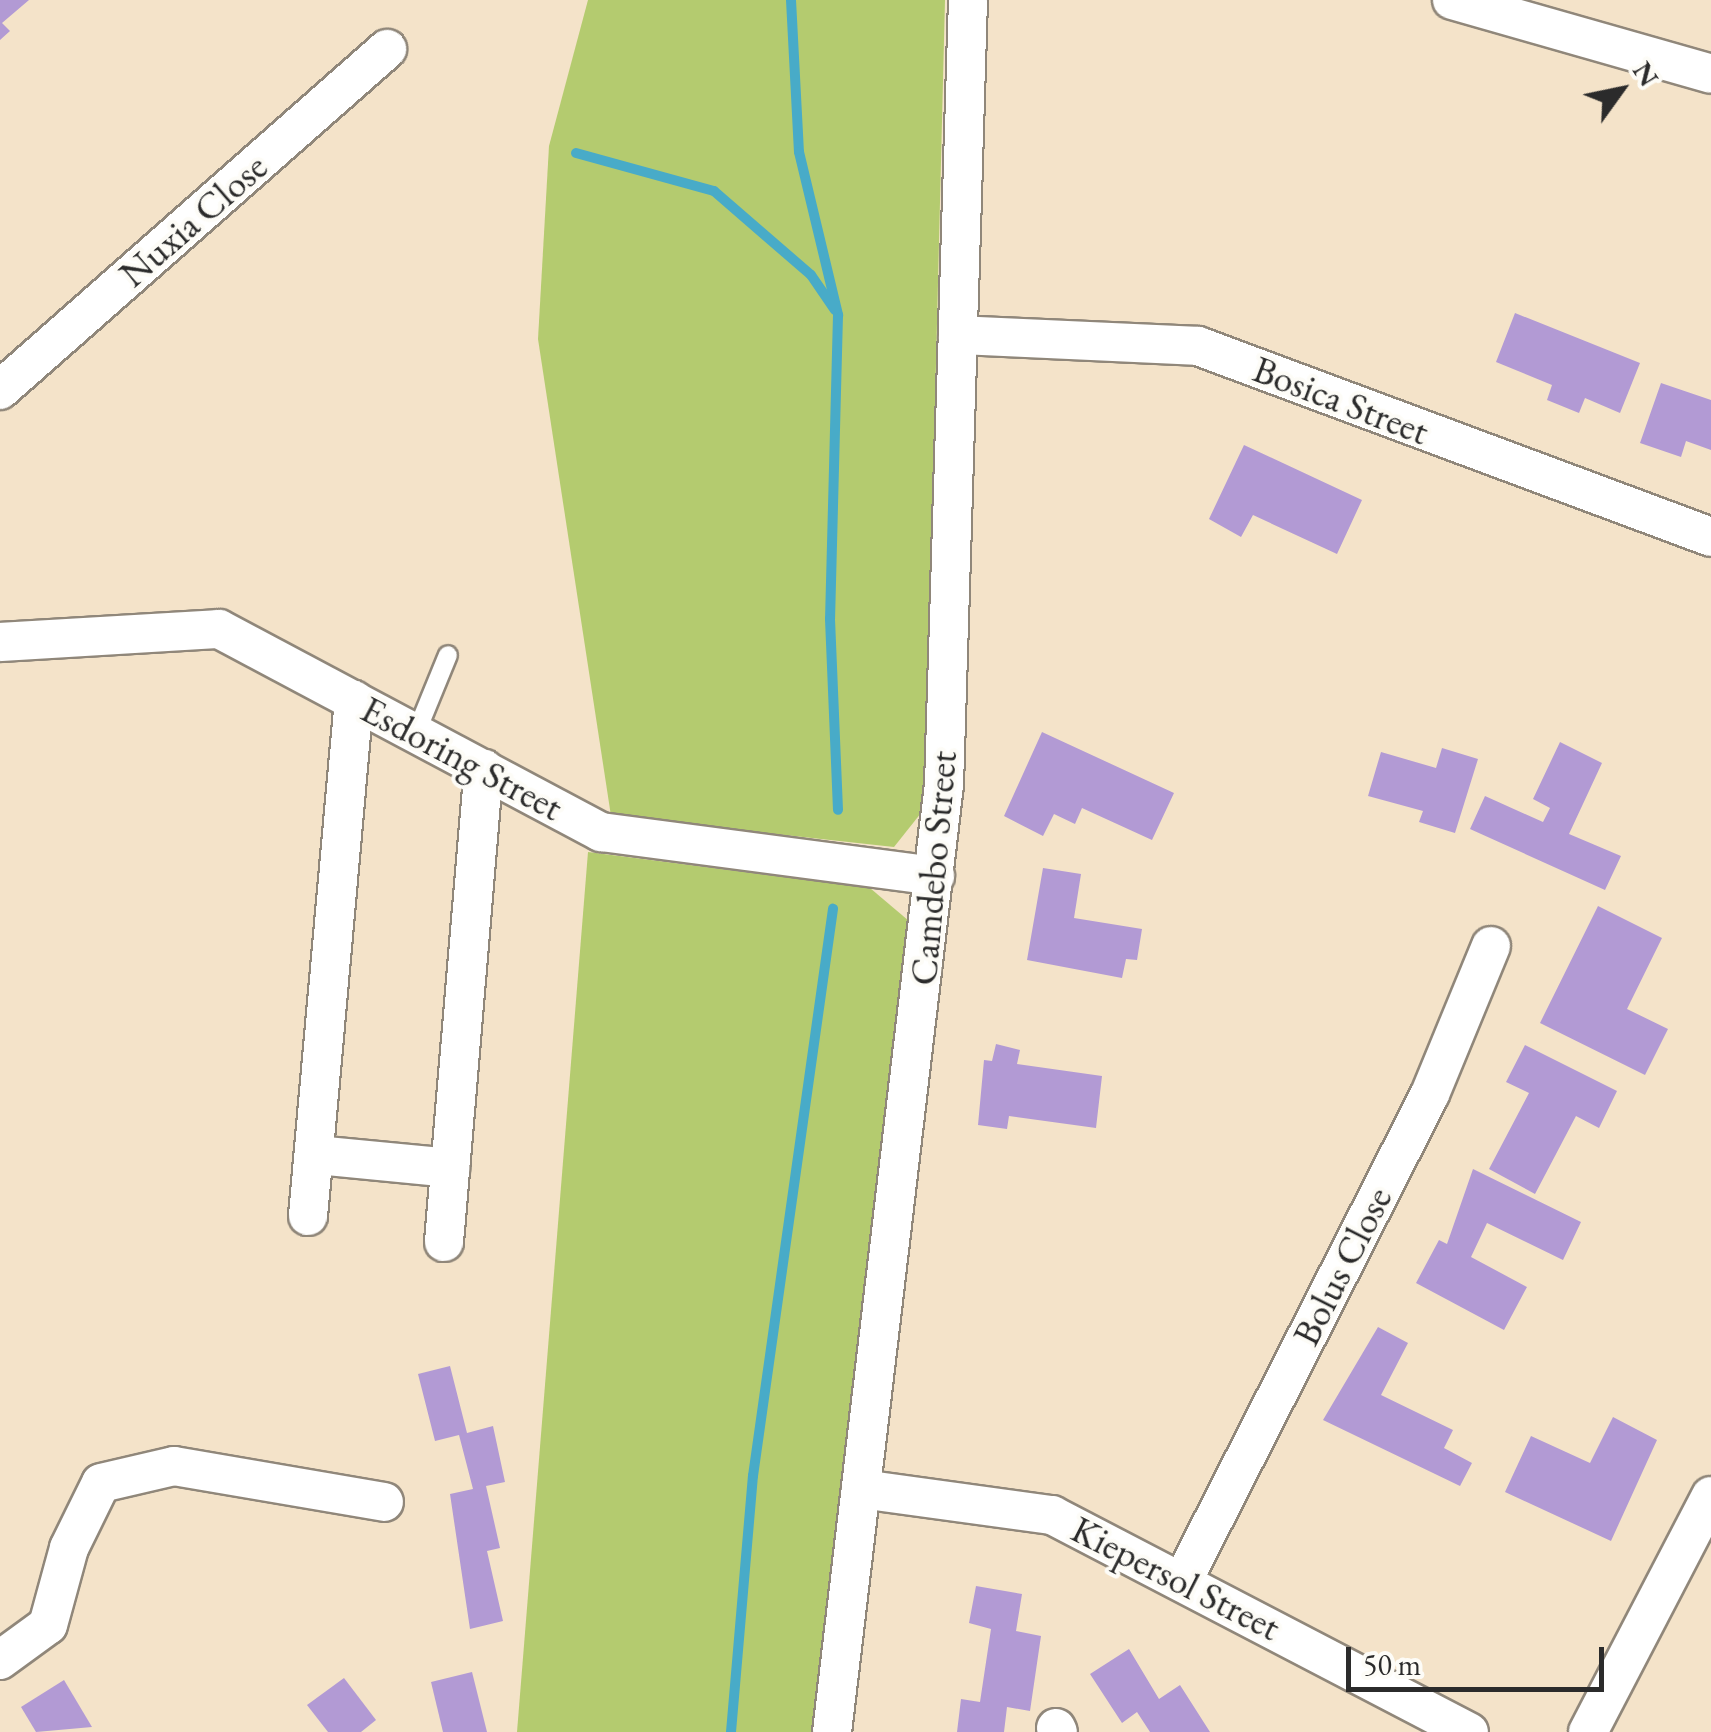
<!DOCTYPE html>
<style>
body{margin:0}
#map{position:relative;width:1711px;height:1732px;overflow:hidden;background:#f4e3c9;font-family:"EB Garamond",serif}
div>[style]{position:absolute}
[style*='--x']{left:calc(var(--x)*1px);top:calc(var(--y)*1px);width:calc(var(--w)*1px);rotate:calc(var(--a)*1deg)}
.green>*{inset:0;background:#b4cb6f}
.stream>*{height:10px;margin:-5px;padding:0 5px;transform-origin:5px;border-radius:5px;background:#48abc8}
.building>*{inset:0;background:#b29ad4}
.roads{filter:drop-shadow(2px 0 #90877a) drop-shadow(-2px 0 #90877a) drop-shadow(0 2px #90877a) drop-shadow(0 -2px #90877a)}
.lane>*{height:18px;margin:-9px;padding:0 9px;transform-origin:9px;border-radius:9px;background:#fff}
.street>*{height:38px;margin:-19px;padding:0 19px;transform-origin:19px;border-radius:19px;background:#fff}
span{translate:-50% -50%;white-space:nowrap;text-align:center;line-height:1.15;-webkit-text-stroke:8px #fdfcf7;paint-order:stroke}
.street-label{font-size:38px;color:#2b2b2b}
.north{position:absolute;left:1571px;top:40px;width:100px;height:100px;-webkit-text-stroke:8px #fdfcf7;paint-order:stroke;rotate:57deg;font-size:28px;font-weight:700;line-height:40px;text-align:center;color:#2b2b2b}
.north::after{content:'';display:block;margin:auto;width:35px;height:45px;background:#2b2b2b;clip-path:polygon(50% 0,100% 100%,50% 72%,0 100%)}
.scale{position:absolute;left:1346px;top:1647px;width:258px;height:45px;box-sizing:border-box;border:5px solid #2b2b2b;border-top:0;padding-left:12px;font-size:30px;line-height:35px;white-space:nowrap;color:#2b2b2b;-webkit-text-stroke:8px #fdfcf7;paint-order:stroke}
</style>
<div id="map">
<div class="green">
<div style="clip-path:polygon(588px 0,945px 0,925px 808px,894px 847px,611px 816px,538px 339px,549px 146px)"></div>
<div style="clip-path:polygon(588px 852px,870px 888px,909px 921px,816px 1732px,517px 1732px)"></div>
</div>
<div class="stream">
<div style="--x:791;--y:0;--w:152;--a:87"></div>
<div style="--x:799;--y:152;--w:168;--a:76.5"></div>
<div style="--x:838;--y:315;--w:304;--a:91.5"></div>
<div style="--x:830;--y:619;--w:191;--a:87.6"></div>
<div style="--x:576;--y:153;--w:143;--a:15.4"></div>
<div style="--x:714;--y:191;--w:128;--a:40.9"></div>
<div style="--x:811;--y:275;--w:42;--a:55.6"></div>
<div style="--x:731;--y:1732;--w:257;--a:-85.1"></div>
<div style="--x:753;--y:1476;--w:573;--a:-81.97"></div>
</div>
<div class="building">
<div style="clip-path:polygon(0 0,29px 0,2px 23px,10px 31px,0 40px)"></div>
<div style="clip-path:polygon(1515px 313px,1640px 363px,1620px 413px,1585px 398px,1579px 413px,1547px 400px,1552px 385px,1496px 362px)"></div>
<div style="clip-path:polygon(1661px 383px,1711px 400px,1711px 450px,1686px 441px,1681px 457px,1640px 443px)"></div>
<div style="clip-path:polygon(1244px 445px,1362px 500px,1337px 554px,1253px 515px,1241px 537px,1209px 519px)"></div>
<div style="clip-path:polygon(1042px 732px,1174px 793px,1152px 840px,1082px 808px,1075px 824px,1054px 814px,1043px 836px,1004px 816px)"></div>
<div style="clip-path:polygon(1560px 742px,1602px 763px,1569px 834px,1621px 856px,1605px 890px,1470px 829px,1485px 796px,1543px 822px,1550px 808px,1533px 799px)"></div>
<div style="clip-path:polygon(1442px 748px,1478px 759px,1455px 833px,1419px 822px,1423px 811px,1368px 796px,1381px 752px,1436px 768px)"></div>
<div style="clip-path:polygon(1043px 868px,1081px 874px,1074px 918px,1142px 929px,1137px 960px,1126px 959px,1122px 978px,1027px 960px)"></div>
<div style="clip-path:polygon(1598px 906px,1662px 938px,1627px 1009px,1668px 1029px,1645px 1075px,1540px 1023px)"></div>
<div style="clip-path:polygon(996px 1044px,1020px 1050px,1017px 1064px,1102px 1076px,1096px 1128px,1009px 1116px,1007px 1129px,978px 1125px,984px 1060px,992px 1061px)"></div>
<div style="clip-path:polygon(1525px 1045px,1617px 1091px,1599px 1128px,1576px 1116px,1535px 1194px,1489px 1169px,1529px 1093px,1506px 1082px)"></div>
<div style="clip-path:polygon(1473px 1169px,1581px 1222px,1563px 1260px,1487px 1223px,1471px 1257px,1527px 1287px,1504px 1330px,1416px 1283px,1439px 1240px,1447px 1244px)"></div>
<div style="clip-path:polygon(1378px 1327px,1408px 1343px,1381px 1395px,1453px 1430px,1444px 1448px,1472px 1463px,1460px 1486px,1323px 1420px)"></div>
<div style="clip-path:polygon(450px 1366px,467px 1433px,493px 1426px,505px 1482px,486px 1486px,500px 1548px,487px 1551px,503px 1621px,470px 1629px,450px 1494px,473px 1489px,459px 1435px,435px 1441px,418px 1374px)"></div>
<div style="clip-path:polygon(1613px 1417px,1657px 1440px,1611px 1541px,1505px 1492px,1531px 1436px,1590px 1463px)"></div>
<div style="clip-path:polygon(976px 1586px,1022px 1594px,1016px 1631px,1041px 1636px,1030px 1711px,1007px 1707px,1004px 1732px,957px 1732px,961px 1699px,980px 1702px,991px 1629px,969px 1623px)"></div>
<div style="clip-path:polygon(1129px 1649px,1159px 1699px,1180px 1685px,1210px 1732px,1150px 1732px,1137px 1712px,1122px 1723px,1090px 1674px)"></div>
<div style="clip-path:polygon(472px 1672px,487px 1732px,443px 1732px,431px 1682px)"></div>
<div style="clip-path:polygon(344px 1678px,376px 1720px,361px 1732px,328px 1732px,307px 1705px)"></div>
<div style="clip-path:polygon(64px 1680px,92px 1727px,36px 1732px,21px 1707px)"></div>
</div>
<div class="roads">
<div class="lane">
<div style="--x:416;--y:733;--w:84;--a:-67.7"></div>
</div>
<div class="street">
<div style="--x:1452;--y:0;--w:269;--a:15.9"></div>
<div style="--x:958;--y:335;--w:240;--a:2.6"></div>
<div style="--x:1198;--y:346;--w:547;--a:20.42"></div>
<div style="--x:0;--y:390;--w:516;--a:-41.38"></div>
<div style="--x:0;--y:642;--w:219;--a:-3.4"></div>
<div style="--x:219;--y:629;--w:433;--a:28"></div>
<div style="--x:601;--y:832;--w:337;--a:7.5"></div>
<div style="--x:316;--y:1155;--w:135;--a:5.5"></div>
<div style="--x:308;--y:1216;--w:518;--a:-84.91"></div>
<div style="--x:444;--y:1242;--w:475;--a:-85.2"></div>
<div style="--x:861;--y:1489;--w:193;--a:7.8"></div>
<div style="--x:1052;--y:1515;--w:470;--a:27.5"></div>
<div style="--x:1182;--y:1582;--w:547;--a:-63.06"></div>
<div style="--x:1430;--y:1094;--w:160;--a:-67.6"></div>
<div style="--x:0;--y:1660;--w:59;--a:-36.1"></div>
<div style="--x:48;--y:1625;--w:80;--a:-74.7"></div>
<div style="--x:69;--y:1548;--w:72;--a:-63.8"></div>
<div style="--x:101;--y:1483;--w:75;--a:-13.1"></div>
<div style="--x:174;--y:1466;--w:213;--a:9.7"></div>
<div style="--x:1056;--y:1728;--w:4;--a:63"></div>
<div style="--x:832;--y:1732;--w:954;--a:-83.26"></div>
<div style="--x:944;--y:785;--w:785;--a:-88.25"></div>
<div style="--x:1588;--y:1732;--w:266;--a:-62.5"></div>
</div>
</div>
<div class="street-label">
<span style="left:193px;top:220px;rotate:-41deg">Nuxia Close</span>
<span style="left:1341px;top:400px;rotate:21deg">Bosica Street</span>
<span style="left:462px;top:758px;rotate:28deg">Esdoring Street</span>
<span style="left:933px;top:868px;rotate:-85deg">Camdebo Street</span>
<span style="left:1342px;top:1266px;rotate:-63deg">Bolus Close</span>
<span style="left:1176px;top:1578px;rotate:27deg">Kiepersol Street</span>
</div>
<div class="north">N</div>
<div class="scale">50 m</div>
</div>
